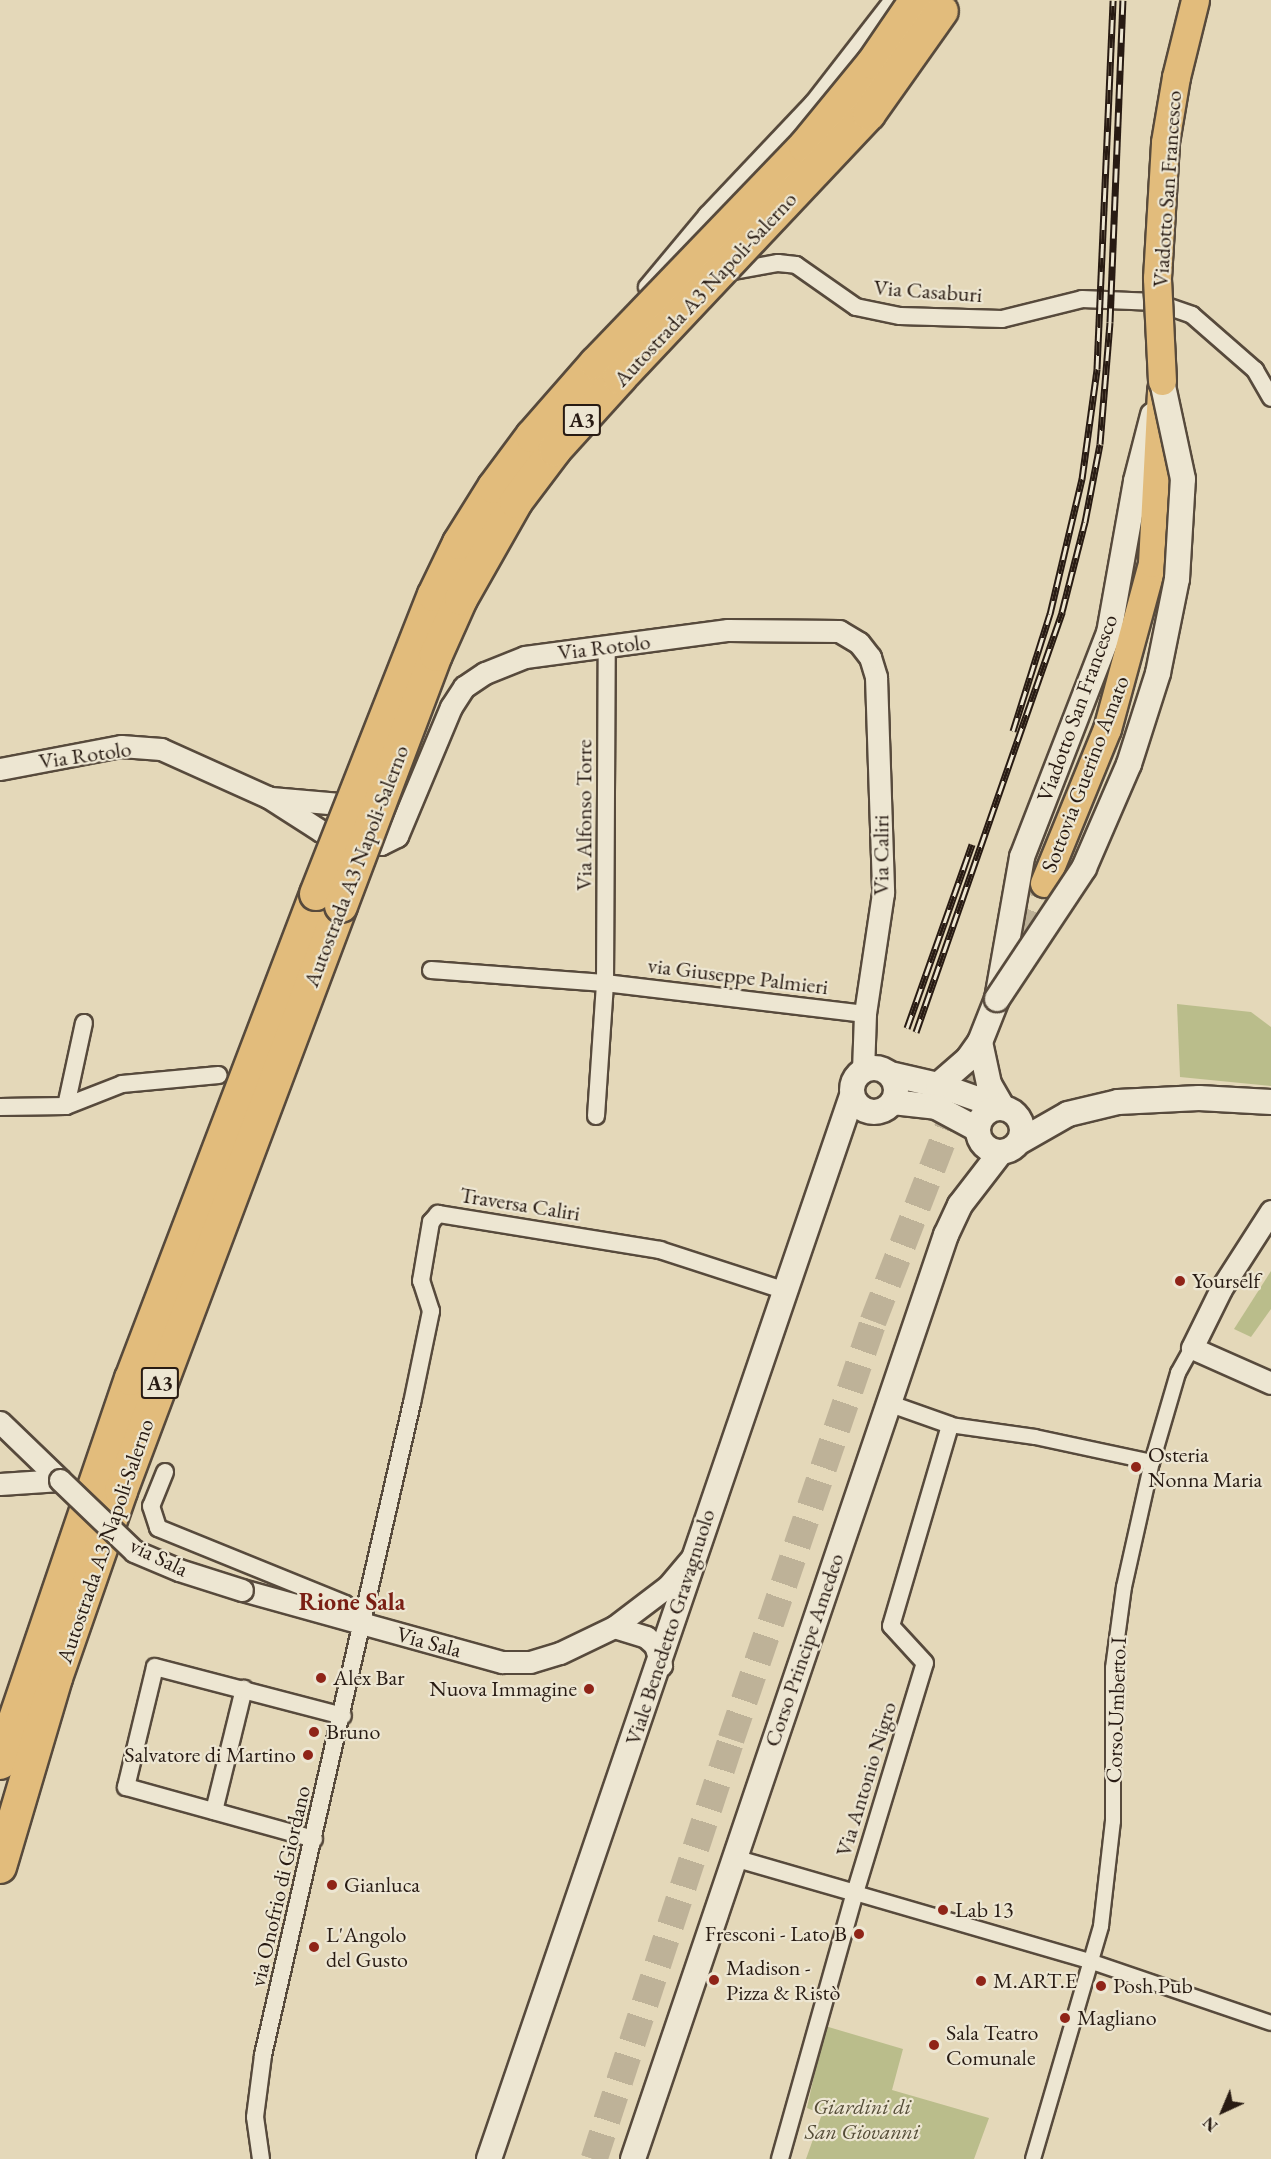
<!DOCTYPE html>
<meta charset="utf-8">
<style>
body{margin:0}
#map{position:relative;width:1271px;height:2159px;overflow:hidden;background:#e4d8b9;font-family:"EB Garamond",serif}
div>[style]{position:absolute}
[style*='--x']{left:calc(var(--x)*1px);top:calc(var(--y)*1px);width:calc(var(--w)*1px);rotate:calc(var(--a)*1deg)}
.green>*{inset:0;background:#babd8b}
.primary-tunnel>*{height:27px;margin-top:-13.5px;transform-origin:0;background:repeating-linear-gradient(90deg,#beb298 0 27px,transparent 0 41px)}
.roads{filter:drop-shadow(2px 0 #574a3c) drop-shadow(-2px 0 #574a3c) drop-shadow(0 2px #574a3c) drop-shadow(0 -2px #574a3c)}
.pedestrian>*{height:14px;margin:-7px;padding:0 7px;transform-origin:7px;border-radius:7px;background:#ede6d2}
.minor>*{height:16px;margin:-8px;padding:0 8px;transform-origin:8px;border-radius:8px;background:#ede6d2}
.tertiary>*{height:21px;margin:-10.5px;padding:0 10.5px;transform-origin:10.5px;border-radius:10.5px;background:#ede6d2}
.secondary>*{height:24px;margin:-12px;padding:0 12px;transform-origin:12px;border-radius:12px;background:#ede6d2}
.secondary>.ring{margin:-12px;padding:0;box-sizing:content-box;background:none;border:24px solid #ede6d2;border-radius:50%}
.primary>*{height:27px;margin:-13.5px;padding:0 13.5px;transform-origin:13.5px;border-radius:13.5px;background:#e2bc7c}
.motorway>*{height:32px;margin:-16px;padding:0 16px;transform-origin:16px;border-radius:16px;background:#e2bc7c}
.rail>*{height:7px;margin-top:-3.5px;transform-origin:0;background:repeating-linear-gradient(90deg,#ede6d2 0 14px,#281b13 0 28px);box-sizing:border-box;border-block:2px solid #281b13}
.bridges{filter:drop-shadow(2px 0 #574a3c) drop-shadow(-2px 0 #574a3c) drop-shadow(0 2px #574a3c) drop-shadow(0 -2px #574a3c)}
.tertiary-bridge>*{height:21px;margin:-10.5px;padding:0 10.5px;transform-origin:10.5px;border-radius:10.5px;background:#ede6d2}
.secondary-bridge>*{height:24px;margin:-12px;padding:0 12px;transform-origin:12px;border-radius:12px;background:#ede6d2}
.primary-bridge>*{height:27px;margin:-13.5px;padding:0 13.5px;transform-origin:13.5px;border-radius:13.5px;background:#e2bc7c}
.motorway-bridge>*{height:32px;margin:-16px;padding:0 16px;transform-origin:16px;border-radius:16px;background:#e2bc7c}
.dots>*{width:16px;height:16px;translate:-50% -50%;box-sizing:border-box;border:3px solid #ede6d2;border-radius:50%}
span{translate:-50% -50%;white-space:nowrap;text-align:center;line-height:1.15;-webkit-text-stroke:4.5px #ede6d2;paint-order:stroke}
.shield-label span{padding:2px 4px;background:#ede6d2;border:2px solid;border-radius:4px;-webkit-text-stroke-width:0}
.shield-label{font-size:21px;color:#281b13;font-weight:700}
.street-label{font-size:22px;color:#281b13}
.poi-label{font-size:22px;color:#281b13}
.left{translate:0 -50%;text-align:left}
.right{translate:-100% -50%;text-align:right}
.park-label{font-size:22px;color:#544c37;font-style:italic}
.neighbourhood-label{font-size:24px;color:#7a1f14;font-weight:700}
.north{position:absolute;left:1193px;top:2081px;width:60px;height:60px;-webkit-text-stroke:4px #ede6d2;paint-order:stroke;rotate:224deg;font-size:16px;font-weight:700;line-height:24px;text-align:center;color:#281b13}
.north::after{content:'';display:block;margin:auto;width:21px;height:27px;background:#281b13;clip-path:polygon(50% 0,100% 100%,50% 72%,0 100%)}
</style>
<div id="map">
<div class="green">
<div style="clip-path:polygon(1177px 1004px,1251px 1012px,1271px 1027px,1271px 1086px,1180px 1077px)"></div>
<div style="clip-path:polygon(1271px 1271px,1271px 1309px,1251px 1337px,1234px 1329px)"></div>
<div style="clip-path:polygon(825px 2026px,903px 2049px,892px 2090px,989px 2118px,974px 2159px,806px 2159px,822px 2114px,807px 2108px)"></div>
</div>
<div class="primary-tunnel">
<div style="--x:1008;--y:974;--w:98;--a:-68.4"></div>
<div style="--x:594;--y:2159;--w:442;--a:-71.9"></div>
<div style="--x:731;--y:1739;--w:441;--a:-71.2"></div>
<div style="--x:873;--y:1321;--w:300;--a:-68.9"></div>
</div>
<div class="roads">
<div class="pedestrian">
<div style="--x:950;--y:1425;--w:86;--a:8"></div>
<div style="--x:1035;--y:1437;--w:120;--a:12.1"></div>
<div style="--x:855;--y:1893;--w:244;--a:16.2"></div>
<div style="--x:1089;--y:1961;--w:192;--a:18.8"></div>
<div style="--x:1033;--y:2159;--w:243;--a:-73.7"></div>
<div style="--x:1101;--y:1926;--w:106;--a:-83.5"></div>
<div style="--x:1113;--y:1821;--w:153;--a:-90"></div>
<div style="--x:1113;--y:1668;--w:82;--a:-82.3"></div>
<div style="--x:1124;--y:1587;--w:128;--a:-77.4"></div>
<div style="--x:1152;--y:1462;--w:93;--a:-73.7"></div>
<div style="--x:1178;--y:1373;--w:29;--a:-61"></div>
</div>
<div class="minor">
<div style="--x:723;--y:273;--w:56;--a:-10.3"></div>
<div style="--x:778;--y:263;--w:18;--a:6"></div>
<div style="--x:796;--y:265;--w:73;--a:35"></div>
<div style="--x:856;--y:307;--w:45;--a:11.6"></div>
<div style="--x:900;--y:316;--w:102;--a:1.7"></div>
<div style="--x:1002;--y:319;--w:82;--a:-14"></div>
<div style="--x:1082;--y:299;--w:73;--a:2.4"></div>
<div style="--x:1155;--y:302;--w:39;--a:19"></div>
<div style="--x:1192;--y:315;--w:84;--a:41.1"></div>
<div style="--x:1255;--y:370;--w:32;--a:60"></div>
<div style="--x:668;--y:283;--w:21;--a:169"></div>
<div style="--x:647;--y:287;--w:94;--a:-50.2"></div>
<div style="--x:707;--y:215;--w:154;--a:-46.6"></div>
<div style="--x:813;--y:103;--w:130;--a:-52.2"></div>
<div style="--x:431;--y:970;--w:174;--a:4.3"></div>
<div style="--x:605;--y:983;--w:262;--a:6.8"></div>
<div style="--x:66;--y:1106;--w:85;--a:-77.8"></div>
<div style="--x:0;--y:1107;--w:66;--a:-0.9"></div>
<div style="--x:66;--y:1106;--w:60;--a:-21.4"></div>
<div style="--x:122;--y:1084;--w:97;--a:-5.3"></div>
<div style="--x:596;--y:1116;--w:133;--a:-86.1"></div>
<div style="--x:605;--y:983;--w:337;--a:-89.7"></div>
<div style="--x:165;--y:1472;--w:37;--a:112"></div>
<div style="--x:151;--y:1506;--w:23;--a:72"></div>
<div style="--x:158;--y:1528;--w:202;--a:22.1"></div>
<div style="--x:345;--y:1604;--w:28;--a:49"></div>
<div style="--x:214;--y:1811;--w:126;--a:-76.2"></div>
<div style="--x:314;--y:1839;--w:195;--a:-164.5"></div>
<div style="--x:126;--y:1787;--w:123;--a:-76.4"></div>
<div style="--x:155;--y:1667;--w:194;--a:14.6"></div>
<div style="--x:734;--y:1858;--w:126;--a:16.1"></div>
<div style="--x:261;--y:2159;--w:42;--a:-98.1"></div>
<div style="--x:255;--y:2117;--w:63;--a:-82.6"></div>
<div style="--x:263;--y:2055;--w:669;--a:-77.13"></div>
<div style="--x:412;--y:1403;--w:94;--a:-78.3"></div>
<div style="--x:431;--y:1311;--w:32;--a:-108"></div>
<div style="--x:421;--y:1281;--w:60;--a:-80.4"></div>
<div style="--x:431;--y:1222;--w:11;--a:-49"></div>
<div style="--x:438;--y:1214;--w:225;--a:9.2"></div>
<div style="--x:660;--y:1250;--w:129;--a:18"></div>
<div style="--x:780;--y:2159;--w:276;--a:-74.3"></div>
<div style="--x:855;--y:1893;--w:240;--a:-73.1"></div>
<div style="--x:925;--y:1663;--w:50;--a:-132.6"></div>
<div style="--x:891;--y:1626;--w:209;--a:-73.6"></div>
<div style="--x:950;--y:1425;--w:66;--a:-160.5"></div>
</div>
<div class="tertiary">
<div style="--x:0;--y:769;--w:123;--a:-10.8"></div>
<div style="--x:121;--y:746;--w:40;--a:4.3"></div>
<div style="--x:161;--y:749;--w:117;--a:24.2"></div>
<div style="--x:268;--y:797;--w:63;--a:32.7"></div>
<div style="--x:321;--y:831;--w:61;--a:12.2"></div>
<div style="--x:381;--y:844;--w:18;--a:-27"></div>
<div style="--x:397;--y:836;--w:140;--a:-67.3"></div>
<div style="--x:451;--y:707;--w:24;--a:-57"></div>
<div style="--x:464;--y:687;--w:25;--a:-34"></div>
<div style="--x:485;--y:673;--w:43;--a:-21.8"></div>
<div style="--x:525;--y:657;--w:205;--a:-7.6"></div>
<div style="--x:728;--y:630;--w:111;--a:0.5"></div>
<div style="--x:839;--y:631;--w:23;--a:31"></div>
<div style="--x:859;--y:643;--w:18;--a:52"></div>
<div style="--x:870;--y:657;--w:21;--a:73"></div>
<div style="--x:876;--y:677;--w:216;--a:88.1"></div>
<div style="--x:883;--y:893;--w:122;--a:98.5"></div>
<div style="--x:865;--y:1014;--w:57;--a:92"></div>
<div style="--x:271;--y:798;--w:92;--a:5"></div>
<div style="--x:1271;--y:1211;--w:93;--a:122.7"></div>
<div style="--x:1221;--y:1289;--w:66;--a:116.2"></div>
<div style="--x:1192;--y:1348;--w:86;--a:23.9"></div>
<div style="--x:0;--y:1422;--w:83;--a:44"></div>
<div style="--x:0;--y:1484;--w:60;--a:-3.8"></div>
<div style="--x:242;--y:1590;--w:270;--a:15.5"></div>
<div style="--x:502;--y:1662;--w:28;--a:0"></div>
<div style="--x:530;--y:1662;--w:31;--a:-17"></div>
<div style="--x:560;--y:1653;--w:60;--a:-25.7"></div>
<div style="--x:614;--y:1627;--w:68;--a:-37.2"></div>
<div style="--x:668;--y:1586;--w:38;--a:-50"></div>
<div style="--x:614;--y:1627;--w:34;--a:17"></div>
<div style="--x:646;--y:1637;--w:12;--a:42"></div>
<div style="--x:655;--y:1645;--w:21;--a:73"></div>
</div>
<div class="secondary">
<div style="--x:980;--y:1042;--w:43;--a:77.9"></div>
<div style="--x:989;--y:1084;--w:28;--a:60"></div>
<div class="ring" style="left:852px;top:1068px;width:20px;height:20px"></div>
<div style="--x:890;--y:1074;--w:49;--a:12.9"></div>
<div style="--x:938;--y:1085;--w:69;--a:19.5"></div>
<div style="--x:938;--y:1085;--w:40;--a:-41"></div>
<div style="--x:968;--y:1059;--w:21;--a:-55"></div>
<div style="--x:980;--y:1042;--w:46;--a:-68.4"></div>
<div style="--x:997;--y:999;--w:144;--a:-80"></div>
<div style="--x:1022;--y:857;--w:240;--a:-68.8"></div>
<div style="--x:1109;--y:633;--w:154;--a:-79.9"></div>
<div style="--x:1136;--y:481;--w:68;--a:-75.6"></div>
<div style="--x:893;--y:1102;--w:43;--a:6.6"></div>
<div style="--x:936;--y:1107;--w:47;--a:28.2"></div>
<div class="ring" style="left:978px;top:1108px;width:20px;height:20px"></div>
<div style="--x:1019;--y:1142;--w:56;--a:-29.7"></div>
<div style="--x:1068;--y:1114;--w:51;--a:-13.5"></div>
<div style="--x:1118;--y:1102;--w:81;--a:-2.8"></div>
<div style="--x:1199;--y:1098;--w:72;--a:3.2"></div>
<div style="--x:489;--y:2159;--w:1123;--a:-71.15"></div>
<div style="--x:633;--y:2159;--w:976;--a:-71.29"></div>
<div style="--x:946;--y:1235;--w:33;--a:-65"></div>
<div style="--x:960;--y:1205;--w:66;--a:-52.4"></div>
</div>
<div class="primary">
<div style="--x:1044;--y:883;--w:166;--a:-67.8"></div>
<div style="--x:1107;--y:729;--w:172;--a:-74.8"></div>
<div style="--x:1152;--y:563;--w:174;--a:-87"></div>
</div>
<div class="motorway">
<div style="--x:0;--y:1763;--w:406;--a:-71.2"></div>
<div style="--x:131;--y:1379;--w:519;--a:-69.12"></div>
<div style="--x:0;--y:1867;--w:197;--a:-73.5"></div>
<div style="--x:56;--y:1678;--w:198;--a:-70.8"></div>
<div style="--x:121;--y:1491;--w:625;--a:-69.39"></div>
</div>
</div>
<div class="rail">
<div style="--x:1013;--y:731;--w:123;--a:-72.5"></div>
<div style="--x:1050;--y:614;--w:139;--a:-76.7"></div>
<div style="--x:1082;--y:479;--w:111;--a:-82.2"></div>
<div style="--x:1097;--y:369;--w:369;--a:-87.5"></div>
<div style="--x:907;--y:1028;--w:195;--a:-70.5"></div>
<div style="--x:916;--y:1032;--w:445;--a:-70.8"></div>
<div style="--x:1062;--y:612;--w:93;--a:-75.7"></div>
<div style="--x:1085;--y:522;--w:79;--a:-79.1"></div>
<div style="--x:1100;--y:444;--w:122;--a:-85.3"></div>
<div style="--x:1110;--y:322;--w:322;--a:-87.7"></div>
</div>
<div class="bridges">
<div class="tertiary-bridge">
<div style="--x:60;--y:1480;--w:103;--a:43.8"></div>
<div style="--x:134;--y:1551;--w:49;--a:22.9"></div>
<div style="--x:179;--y:1570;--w:66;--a:17.6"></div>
</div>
<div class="secondary-bridge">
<div style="--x:997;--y:999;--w:157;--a:-56.4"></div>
<div style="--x:1084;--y:868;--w:113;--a:-66.6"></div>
<div style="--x:1129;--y:764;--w:96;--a:-72.3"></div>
<div style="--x:1158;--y:673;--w:96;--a:-78.6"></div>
<div style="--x:1177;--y:579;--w:100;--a:-86.6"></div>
<div style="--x:1183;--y:479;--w:100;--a:-102.1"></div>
</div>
<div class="primary-bridge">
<div style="--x:1162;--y:381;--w:103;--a:-92.8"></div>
<div style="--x:1157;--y:278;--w:136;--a:-86.6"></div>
<div style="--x:1165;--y:142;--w:66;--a:-80.4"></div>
<div style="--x:1176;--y:77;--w:79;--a:-76.1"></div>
</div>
<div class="motorway-bridge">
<div style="--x:316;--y:894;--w:321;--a:-68.5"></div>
<div style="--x:434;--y:595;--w:58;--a:-64.3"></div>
<div style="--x:459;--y:543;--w:66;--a:-58"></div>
<div style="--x:494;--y:487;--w:64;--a:-53.3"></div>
<div style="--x:532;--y:436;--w:97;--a:-48.8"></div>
<div style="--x:596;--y:363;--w:301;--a:-46.1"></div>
<div style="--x:805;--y:146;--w:107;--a:-50.7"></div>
<div style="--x:873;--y:63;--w:76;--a:-55.7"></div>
<div style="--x:341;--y:906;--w:268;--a:-69.3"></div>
<div style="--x:436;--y:655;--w:61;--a:-65.9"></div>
<div style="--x:461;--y:599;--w:112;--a:-60.4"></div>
<div style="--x:516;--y:502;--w:65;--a:-53.1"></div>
<div style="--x:555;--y:450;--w:97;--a:-47.9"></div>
<div style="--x:620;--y:378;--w:363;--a:-46.7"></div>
<div style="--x:869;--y:114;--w:126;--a:-54.7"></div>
</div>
</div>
<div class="dots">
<div style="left:1180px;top:1281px;background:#8f2418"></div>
<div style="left:1136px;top:1467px;background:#8f2418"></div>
<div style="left:321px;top:1678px;background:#8f2418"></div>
<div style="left:589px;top:1689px;background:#8f2418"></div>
<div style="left:314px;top:1732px;background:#8f2418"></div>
<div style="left:308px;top:1755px;background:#8f2418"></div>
<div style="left:332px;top:1885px;background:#8f2418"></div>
<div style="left:943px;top:1910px;background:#8f2418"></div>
<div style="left:859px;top:1934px;background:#8f2418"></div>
<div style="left:314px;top:1947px;background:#8f2418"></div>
<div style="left:714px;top:1980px;background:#8f2418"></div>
<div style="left:981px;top:1981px;background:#8f2418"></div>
<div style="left:1101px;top:1986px;background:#8f2418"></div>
<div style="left:1065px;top:2018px;background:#8f2418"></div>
<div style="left:934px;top:2045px;background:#8f2418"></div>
</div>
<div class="shield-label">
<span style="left:582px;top:420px">A3</span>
<span style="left:160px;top:1383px">A3</span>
</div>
<div class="street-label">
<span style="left:1167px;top:189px;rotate:-86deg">Viadotto San Francesco</span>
<span style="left:705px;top:289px;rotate:-47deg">Autostrada A3 Napoli-Salerno</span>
<span style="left:928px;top:291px;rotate:4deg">Via Casaburi</span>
<span style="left:604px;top:647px;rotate:-7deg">Via Rotolo</span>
<span style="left:1077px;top:708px;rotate:-70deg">Viadotto San Francesco</span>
<span style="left:85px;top:755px;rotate:-8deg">Via Rotolo</span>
<span style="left:1085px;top:774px;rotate:-69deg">Sottovia Guerino Amato</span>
<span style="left:584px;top:815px;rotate:-90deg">Via Alfonso Torre</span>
<span style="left:881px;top:855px;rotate:-90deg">Via Caliri</span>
<span style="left:356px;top:866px;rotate:-69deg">Autostrada A3 Napoli-Salerno</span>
<span style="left:738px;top:976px;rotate:7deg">via Giuseppe Palmieri</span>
<span style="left:520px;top:1204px;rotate:9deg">Traversa Caliri</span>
<span style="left:105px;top:1541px;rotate:-71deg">Autostrada A3 Napoli-Salerno</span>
<span style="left:159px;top:1557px;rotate:26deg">via Sala</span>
<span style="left:670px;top:1627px;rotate:-72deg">Viale Benedetto Gravagnuolo</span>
<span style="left:429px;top:1642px;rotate:15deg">Via Sala</span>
<span style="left:804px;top:1650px;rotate:-71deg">Corso Principe Amedeo</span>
<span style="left:1116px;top:1710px;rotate:-88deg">Corso Umberto I</span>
<span style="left:866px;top:1779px;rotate:-73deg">Via Antonio Nigro</span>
<span style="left:280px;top:1886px;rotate:-77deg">via Onofrio di Giordano</span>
</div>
<div class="poi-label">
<span class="left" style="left:1192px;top:1281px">Yourself</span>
<span class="left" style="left:1148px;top:1467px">Osteria<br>Nonna Maria</span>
<span class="left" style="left:333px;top:1678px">Alex Bar</span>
<span class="right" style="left:577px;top:1689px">Nuova Immagine</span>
<span class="left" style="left:326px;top:1732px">Bruno</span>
<span class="right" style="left:296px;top:1755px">Salvatore di Martino</span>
<span class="left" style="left:344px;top:1885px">Gianluca</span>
<span class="left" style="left:955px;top:1910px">Lab 13</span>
<span class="left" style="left:326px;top:1947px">L'Angolo<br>del Gusto</span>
<span class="right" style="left:847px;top:1934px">Fresconi - Lato B</span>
<span class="left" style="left:726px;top:1980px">Madison -<br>Pizza &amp; Ristò</span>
<span class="left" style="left:993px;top:1981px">M.ART.E</span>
<span class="left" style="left:1113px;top:1986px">Posh Pub</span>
<span class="left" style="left:1077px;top:2018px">Magliano</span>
<span class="left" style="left:946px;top:2045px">Sala Teatro<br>Comunale</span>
</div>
<div class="park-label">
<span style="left:862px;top:2119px">Giardini di<br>San Giovanni</span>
</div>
<div class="neighbourhood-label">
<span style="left:352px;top:1602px">Rione Sala</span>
</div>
<div class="north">N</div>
</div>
